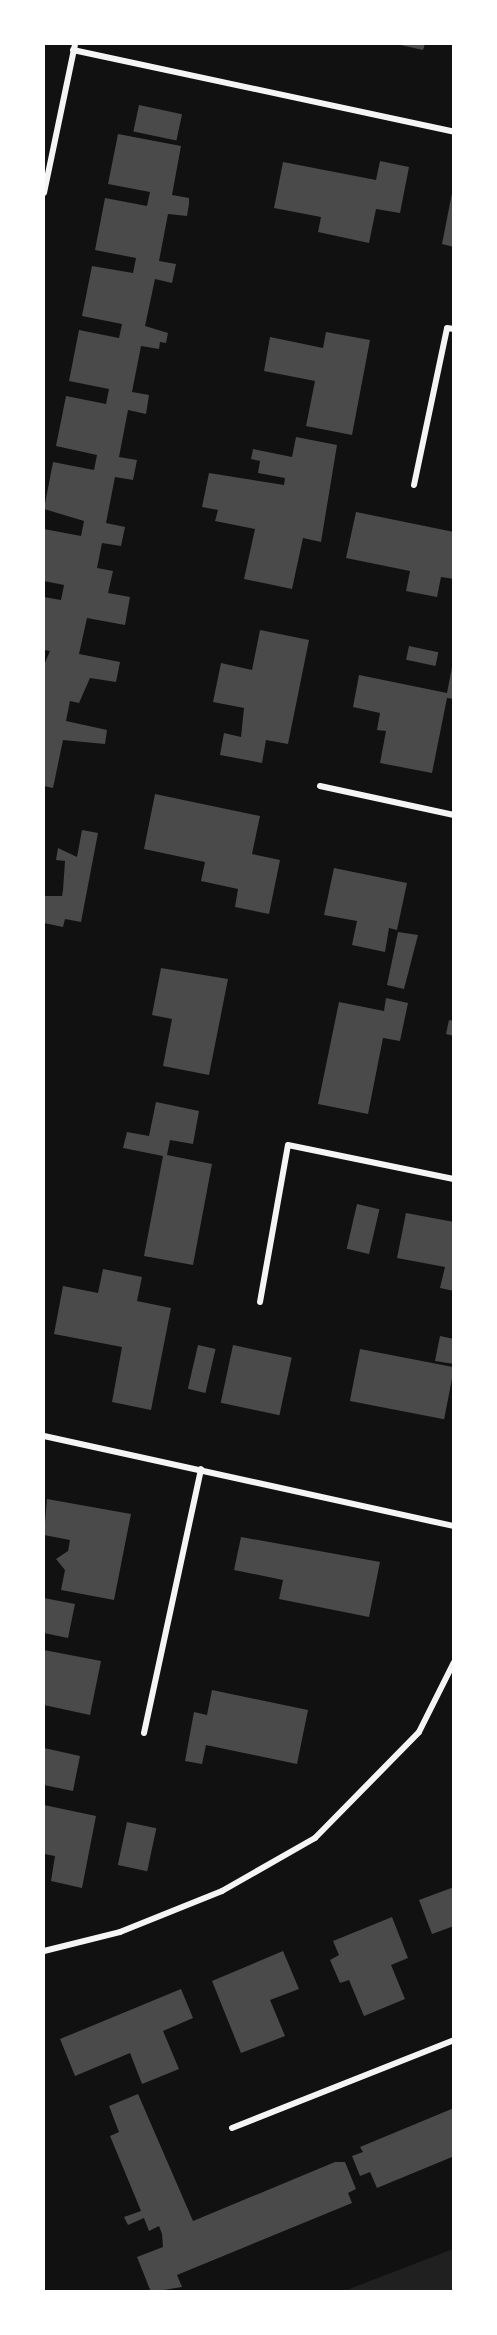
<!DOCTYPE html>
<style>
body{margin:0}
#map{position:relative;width:497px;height:2335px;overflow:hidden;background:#111;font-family:Overpass,sans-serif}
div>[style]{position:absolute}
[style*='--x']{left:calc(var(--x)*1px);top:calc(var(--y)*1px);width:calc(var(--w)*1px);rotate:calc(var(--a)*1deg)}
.green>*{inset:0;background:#202020}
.building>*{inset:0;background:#4a4a4a;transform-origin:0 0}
.minor>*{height:6px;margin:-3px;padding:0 3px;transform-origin:3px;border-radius:3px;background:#f5f5f5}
span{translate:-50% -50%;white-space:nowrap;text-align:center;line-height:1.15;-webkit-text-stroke:6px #fff;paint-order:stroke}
.frame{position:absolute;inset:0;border:45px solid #fff;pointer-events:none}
</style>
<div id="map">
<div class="green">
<div style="clip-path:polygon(453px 2249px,453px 2291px,344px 2291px)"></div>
</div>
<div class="building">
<div style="clip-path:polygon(396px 44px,425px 44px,423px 50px)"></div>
<div style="left:139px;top:105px;width:44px;height:27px;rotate:12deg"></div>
<div style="clip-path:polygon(118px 134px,181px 146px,172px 195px,189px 198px,189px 204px,187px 216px,168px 214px,159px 261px,176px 264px,172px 283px,155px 279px,145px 326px,168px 333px,166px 343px,160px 342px,159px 349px,141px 346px,132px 392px,149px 395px,146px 414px,128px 410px,119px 457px,137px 460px,133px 480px,115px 477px,106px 523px,125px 527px,121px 546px,102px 543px,97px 568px,113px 571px,108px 593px,130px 597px,125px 625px,87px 618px,79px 654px,120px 662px,116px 682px,90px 678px,79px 703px,70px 701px,66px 721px,107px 730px,105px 744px,63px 740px,53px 788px,44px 786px,44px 665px,50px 651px,44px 650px,44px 597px,61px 600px,64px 585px,44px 581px,44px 529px,81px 536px,84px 521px,44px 509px,53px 462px,94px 470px,97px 455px,56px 446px,66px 396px,106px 404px,109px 389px,69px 381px,79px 330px,119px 338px,122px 324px,82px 316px,92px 266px,133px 273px,136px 258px,95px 250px,105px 198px,147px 206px,150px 192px,108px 184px)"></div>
<div style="clip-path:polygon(380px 161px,409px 167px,400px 213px,376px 209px,369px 243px,318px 232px,321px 217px,274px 208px,283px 162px,376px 180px)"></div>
<div style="clip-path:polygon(452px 193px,454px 193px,454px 247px,442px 244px)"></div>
<div style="clip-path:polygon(326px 332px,370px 340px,352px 435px,306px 426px,315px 381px,264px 371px,270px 337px,323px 348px)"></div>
<div style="clip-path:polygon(296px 437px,337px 445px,321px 542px,303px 538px,292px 589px,244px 579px,255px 529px,215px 521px,218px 510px,202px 507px,209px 473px,284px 485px,285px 478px,258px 473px,260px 461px,251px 459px,253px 449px,292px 457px)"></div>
<div style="clip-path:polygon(356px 512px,454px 532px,454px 579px,441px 577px,437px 597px,406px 591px,410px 571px,346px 558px)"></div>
<div style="clip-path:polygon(260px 630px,309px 640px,288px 744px,266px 740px,262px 763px,220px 755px,224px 733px,241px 737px,244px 708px,213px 702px,221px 663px,252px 670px)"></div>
<div style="left:409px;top:646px;width:30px;height:14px;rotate:12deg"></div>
<div style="clip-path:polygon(452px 667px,454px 699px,447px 698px,432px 773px,380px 763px,386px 731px,377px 730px,380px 713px,353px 707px,359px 675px,447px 693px)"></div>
<div style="clip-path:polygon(155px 794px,260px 816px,252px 854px,280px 860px,269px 914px,235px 907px,238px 889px,201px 881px,205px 862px,144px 849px)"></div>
<div style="clip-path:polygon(82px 830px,98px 833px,81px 922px,65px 919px,63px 927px,44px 923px,44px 896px,62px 896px,63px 890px,65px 861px,56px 860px,58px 848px,77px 857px)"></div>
<div style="clip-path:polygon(334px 868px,407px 883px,397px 930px,389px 928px,385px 952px,352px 945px,357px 921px,324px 915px)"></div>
<div style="clip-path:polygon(398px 932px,418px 935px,404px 989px,387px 985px)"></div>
<div style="clip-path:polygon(161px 968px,228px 979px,209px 1075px,163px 1066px,172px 1019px,152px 1015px)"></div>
<div style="clip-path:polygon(386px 998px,408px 1003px,400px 1041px,383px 1038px,368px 1114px,318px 1104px,339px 1002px,384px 1011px)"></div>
<div style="clip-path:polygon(449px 1020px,454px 1021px,454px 1036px,446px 1034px)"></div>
<div style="clip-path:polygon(156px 1102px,199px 1111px,193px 1144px,170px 1140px,167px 1155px,212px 1164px,193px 1265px,144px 1256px,163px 1156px,123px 1148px,127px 1132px,149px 1136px)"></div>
<div style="left:357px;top:1204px;width:23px;height:46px;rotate:13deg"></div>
<div style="clip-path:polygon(406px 1213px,454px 1222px,454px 1291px,440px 1288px,445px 1267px,397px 1258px)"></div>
<div style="clip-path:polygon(103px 1269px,142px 1277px,137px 1301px,171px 1308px,151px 1410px,112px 1402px,122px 1347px,54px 1334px,63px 1286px,98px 1293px)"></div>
<div style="clip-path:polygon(440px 1336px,454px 1339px,454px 1364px,435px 1361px)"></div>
<div style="left:198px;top:1345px;width:18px;height:45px;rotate:13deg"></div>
<div style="left:233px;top:1345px;width:60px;height:59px;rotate:12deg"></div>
<div style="left:360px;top:1349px;width:96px;height:53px;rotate:11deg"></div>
<div style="clip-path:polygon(47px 1499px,131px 1514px,114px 1600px,61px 1590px,65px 1570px,56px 1559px,68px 1551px,70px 1540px,44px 1535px)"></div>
<div style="clip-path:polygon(241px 1537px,380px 1562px,369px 1617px,279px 1599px,283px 1580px,234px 1570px)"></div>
<div style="clip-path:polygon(44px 1598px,75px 1604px,68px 1638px,44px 1633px)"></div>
<div style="clip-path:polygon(44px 1650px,101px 1661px,90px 1715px,44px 1705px)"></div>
<div style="clip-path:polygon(212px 1690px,308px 1710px,297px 1764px,206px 1745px,202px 1764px,185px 1761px,194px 1712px,207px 1715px)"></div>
<div style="clip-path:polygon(44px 1748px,80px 1756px,73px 1791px,44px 1785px)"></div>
<div style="clip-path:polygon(44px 1805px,96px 1816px,82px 1888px,51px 1881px,55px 1856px,44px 1854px)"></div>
<div style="left:127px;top:1822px;width:30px;height:44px;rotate:12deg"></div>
<div style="clip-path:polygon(454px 1887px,454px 1926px,432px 1934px,419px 1900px)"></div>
<div style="clip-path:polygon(392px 1917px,408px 1958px,391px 1965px,405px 1999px,364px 2016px,349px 1980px,340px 1983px,330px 1960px,339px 1955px,333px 1941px)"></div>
<div style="clip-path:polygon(283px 1951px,299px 1989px,270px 2000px,285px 2036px,241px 2053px,212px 1981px)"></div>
<div style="clip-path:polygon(181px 1989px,193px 2018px,163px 2031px,179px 2069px,142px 2084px,130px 2053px,75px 2076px,60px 2039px)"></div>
<div style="clip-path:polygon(138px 2094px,193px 2221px,335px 2162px,345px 2162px,356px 2189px,348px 2193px,352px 2203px,177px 2275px,182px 2287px,151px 2292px,137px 2257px,163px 2247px,162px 2234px,159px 2226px,149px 2231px,144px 2218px,128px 2225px,124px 2217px,141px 2211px,110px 2136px,119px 2132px,109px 2106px)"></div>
<div style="clip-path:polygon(454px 2108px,452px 2157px,377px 2188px,370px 2172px,360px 2176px,352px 2156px,363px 2152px,360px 2147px)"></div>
</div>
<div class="minor">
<div style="--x:73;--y:50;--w:390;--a:12.1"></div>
<div style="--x:44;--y:193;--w:152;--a:-78.2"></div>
<div style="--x:414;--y:485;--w:160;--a:-78.1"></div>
<div style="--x:447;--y:328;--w:7;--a:8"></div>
<div style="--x:320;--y:786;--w:137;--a:12.2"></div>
<div style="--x:260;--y:1302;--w:159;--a:-79.9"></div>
<div style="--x:288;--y:1145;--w:169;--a:11.6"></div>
<div style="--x:44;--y:1436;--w:420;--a:12.4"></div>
<div style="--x:144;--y:1733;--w:270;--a:-77.8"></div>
<div style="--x:44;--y:1951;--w:78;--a:-14"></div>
<div style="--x:120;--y:1932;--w:110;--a:-21.9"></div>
<div style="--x:222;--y:1891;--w:107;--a:-29.7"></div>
<div style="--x:315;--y:1838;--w:148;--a:-45.5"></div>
<div style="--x:419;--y:1732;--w:78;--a:-63.4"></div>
<div style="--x:232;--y:2128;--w:239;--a:-21.6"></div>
</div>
<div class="frame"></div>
</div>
